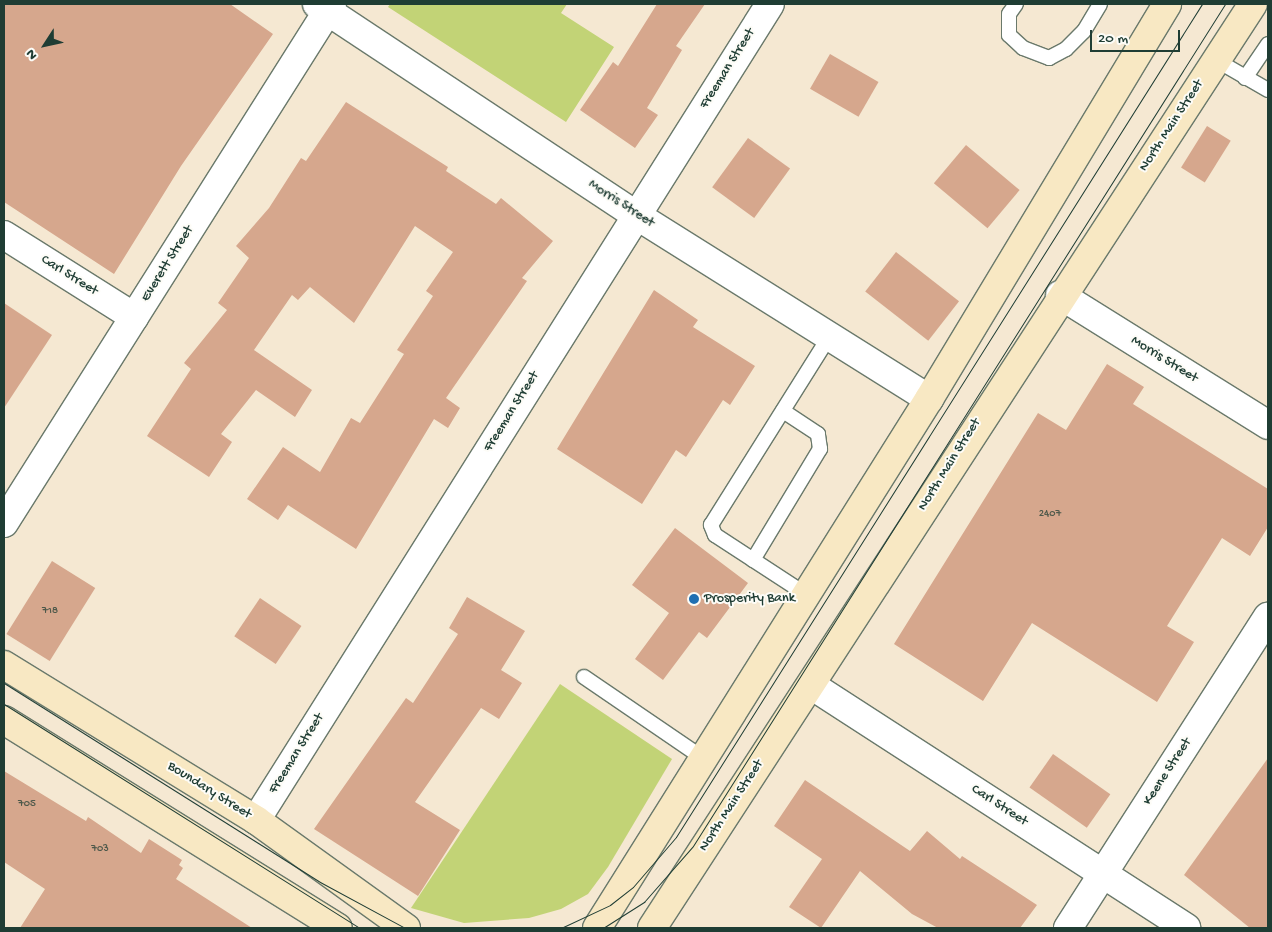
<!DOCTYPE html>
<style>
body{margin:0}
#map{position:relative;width:1272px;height:932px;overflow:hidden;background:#f5e8d2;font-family:"Gochi Hand",sans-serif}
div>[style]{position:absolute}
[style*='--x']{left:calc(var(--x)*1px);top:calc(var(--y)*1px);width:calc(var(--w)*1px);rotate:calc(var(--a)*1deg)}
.green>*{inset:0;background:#c2d376}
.building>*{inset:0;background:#d6a78d;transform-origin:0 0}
.roads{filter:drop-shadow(1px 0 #6a796b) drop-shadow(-1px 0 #6a796b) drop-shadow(0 1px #6a796b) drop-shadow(0 -1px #6a796b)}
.lane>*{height:14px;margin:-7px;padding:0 7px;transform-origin:7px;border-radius:7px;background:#fff}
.street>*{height:28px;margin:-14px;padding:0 14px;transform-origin:14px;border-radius:14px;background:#fff}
.secondary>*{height:28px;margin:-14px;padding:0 14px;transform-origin:14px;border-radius:14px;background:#f8e8c3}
.tram>*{height:1px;margin:-0.5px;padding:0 0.5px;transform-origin:0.5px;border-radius:0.5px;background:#1f3d34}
.dots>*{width:14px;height:14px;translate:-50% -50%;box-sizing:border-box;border:2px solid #fdfcf7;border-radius:50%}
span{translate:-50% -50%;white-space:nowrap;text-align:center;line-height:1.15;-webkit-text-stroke:4px #fdfcf7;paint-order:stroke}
.number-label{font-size:11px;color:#4d584a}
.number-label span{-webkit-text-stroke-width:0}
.street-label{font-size:14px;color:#1f3d34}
.poi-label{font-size:14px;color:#1f3d34}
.left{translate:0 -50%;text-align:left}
.frame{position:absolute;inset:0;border:5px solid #1f3d34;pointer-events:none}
.north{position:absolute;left:20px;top:20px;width:50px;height:50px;-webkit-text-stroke:4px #fdfcf7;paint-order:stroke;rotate:235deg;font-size:14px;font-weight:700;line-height:20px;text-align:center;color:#1f3d34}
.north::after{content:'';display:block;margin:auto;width:18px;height:22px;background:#1f3d34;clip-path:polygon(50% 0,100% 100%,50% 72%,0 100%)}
.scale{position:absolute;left:1090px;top:30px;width:90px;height:22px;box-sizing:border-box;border:2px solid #1f3d34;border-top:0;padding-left:6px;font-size:15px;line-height:18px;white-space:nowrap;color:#1f3d34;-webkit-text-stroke:4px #fdfcf7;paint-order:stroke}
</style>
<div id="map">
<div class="green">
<div style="clip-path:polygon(390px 4px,567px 4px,561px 13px,614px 47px,566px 122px,388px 7px)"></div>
<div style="clip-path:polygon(560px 684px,672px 759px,608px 867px,588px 894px,561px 909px,529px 918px,464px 923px,411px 908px)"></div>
</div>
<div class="building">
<div style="clip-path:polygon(4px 4px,230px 4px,273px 34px,181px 166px,114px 274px,4px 202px)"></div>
<div style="clip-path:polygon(657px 4px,705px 4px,676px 46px,682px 50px,647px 108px,658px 115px,635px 148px,580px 110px,613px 62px,618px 66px)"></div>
<div style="left:830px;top:54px;width:56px;height:40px;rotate:30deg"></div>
<div style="clip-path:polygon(346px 102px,448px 167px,446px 171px,496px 204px,501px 198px,553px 241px,522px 278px,527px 281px,446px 398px,460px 408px,448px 428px,434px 419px,356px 549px,288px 505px,278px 520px,247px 499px,283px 447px,320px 472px,351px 418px,360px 423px,404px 354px,397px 350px,433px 296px,426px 291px,453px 252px,415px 226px,354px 323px,310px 287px,298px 300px,292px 295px,254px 350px,312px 390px,295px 417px,256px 390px,221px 434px,232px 442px,209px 477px,147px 436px,191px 369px,184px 363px,227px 310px,218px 303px,249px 258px,236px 246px,269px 208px,301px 158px,306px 161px)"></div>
<div style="left:1207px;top:126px;width:28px;height:49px;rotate:32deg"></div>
<div style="left:748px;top:138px;width:52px;height:61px;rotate:36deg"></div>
<div style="left:966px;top:145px;width:70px;height:50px;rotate:40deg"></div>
<div style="left:896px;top:252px;width:80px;height:50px;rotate:38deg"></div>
<div style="clip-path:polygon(654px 290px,698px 320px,693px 327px,755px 366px,730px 405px,723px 400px,686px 457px,676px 450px,642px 504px,557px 449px)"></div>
<div style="clip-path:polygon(4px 303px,52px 335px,4px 408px)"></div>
<div style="clip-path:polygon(1107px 364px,1144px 387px,1133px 404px,1268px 489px,1268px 527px,1250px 556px,1222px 538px,1167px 626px,1194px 642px,1157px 702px,1032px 623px,983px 701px,894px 644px,1038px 413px,1066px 430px)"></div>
<div style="clip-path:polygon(675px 528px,748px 583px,707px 638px,699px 632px,663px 680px,635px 659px,669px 613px,632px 585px)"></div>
<div style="left:52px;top:561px;width:51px;height:86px;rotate:32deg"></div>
<div style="clip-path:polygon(467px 597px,525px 631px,501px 670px,522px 683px,499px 719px,481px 708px,415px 802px,460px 830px,418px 896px,314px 829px,406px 698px,413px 703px,458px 634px,449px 628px)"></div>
<div style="left:260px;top:598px;width:50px;height:46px;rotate:34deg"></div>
<div style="left:1053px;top:754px;width:70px;height:41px;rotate:35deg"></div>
<div style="clip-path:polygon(1268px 758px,1268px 928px,1250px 928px,1184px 875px)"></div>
<div style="clip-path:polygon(4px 771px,86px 821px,88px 817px,141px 853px,149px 839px,182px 860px,179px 865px,183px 868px,176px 879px,252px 928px,20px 928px,45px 889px,4px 862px)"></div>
<div style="clip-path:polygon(805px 780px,910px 851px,927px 831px,960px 859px,962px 856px,1037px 905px,1020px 928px,938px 928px,912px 914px,860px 871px,821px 928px,789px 907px,822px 859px,774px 826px)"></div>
</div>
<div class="roads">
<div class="lane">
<div style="--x:1016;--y:4;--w:12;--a:125"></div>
<div style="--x:1009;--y:14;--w:21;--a:90"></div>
<div style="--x:1009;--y:35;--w:19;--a:43"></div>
<div style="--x:1023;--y:48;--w:28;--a:21"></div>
<div style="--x:1049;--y:58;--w:19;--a:-28"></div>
<div style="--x:1066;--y:49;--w:25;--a:-45"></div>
<div style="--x:1084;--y:31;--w:31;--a:-59"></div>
<div style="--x:1216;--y:60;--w:60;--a:30"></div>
<div style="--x:1245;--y:78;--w:41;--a:-55.9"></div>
<div style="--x:753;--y:560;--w:130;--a:-58.9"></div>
<div style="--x:820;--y:449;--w:15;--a:-98"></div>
<div style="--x:818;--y:434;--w:42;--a:-146.7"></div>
<div style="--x:807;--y:595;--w:110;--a:-146.9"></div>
<div style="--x:715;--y:535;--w:11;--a:-112"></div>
<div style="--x:711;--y:525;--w:222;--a:-57.9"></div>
<div style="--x:584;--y:677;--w:145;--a:34.3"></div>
</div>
<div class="street">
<div style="--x:317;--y:4;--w:382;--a:33.5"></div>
<div style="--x:636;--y:215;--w:346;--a:32.1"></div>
<div style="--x:4;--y:235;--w:154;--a:32.2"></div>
<div style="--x:1060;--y:295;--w:245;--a:32"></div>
<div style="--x:4;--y:523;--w:614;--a:-57.71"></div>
<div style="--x:811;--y:685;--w:447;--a:32.9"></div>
<div style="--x:256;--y:820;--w:964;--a:-57.79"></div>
<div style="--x:1068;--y:928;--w:370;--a:-57.3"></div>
</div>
<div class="secondary">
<div style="--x:4;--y:665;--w:296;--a:31.6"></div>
<div style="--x:256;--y:820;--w:185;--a:35.8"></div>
<div style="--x:4;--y:720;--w:393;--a:31.9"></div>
<div style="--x:597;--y:928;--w:625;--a:-57.89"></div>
<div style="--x:929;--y:399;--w:461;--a:-58.9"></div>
<div style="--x:652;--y:928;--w:1102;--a:-56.96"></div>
</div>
</div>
<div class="tram">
<div style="--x:4;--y:683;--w:373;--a:32.2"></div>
<div style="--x:320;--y:882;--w:97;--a:28.4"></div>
<div style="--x:4;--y:704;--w:421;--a:32.2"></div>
<div style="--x:561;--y:928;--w:54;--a:-25.1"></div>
<div style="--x:610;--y:905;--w:29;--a:-38"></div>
<div style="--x:633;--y:887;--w:66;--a:-49.3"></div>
<div style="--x:676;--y:837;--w:985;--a:-57.73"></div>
<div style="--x:603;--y:928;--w:49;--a:-32.4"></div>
<div style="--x:644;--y:902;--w:74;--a:-48.8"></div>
<div style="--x:693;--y:846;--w:996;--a:-57.71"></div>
</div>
<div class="dots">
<div style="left:694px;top:599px;background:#1f6fb2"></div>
</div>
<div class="number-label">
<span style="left:1050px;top:514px">2407</span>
<span style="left:50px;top:611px">718</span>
<span style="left:27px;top:804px">705</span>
<span style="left:100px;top:849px">703</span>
</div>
<div class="street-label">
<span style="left:728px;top:69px;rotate:-58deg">Freeman Street</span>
<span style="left:1172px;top:126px;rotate:-57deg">North Main Street</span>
<span style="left:621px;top:204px;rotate:33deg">Morris Street</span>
<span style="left:168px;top:264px;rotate:-58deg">Everett Street</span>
<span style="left:69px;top:276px;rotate:32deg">Carl Street</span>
<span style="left:1164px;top:360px;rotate:32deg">Morris Street</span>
<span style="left:512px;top:412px;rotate:-58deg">Freeman Street</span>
<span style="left:950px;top:465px;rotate:-58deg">North Main Street</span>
<span style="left:297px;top:754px;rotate:-58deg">Freeman Street</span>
<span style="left:1168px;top:772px;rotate:-57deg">Keene Street</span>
<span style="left:209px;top:791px;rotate:32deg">Boundary Street</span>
<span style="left:732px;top:806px;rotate:-57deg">North Main Street</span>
<span style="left:999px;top:806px;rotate:33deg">Carl Street</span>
</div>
<div class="poi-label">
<span class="left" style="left:704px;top:599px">Prosperity Bank</span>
</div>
<div class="frame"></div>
<div class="north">N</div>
<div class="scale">20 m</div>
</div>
